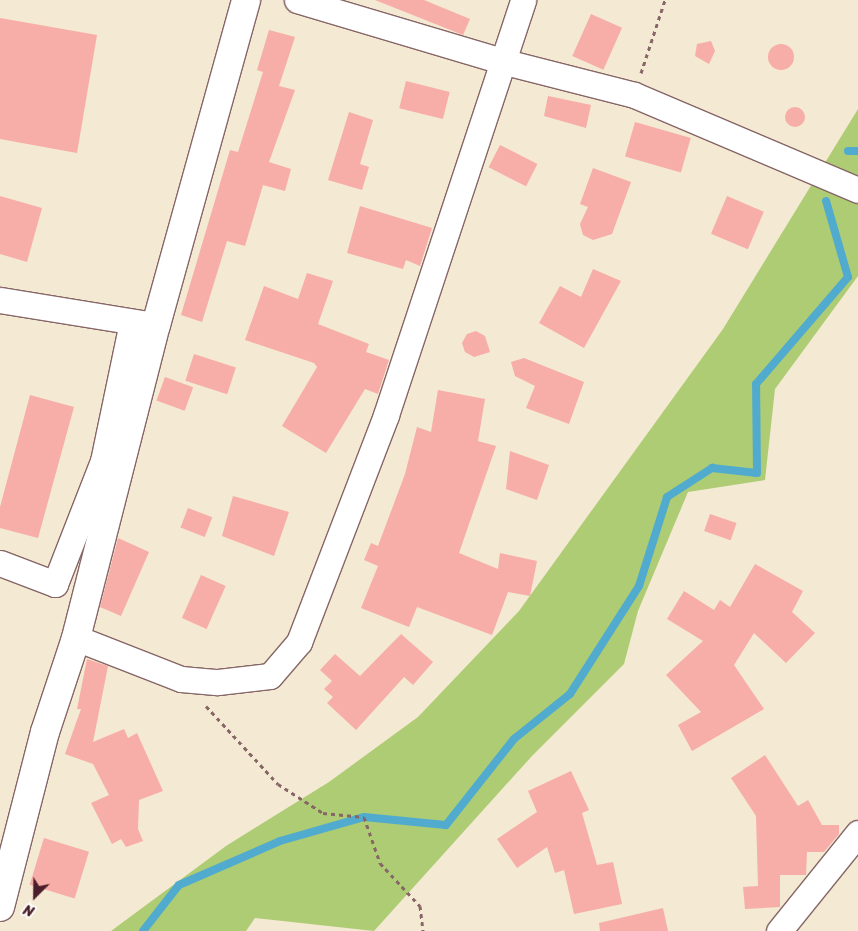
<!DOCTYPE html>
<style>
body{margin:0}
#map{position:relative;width:858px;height:931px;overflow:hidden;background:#f4e9d3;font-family:Sriracha,sans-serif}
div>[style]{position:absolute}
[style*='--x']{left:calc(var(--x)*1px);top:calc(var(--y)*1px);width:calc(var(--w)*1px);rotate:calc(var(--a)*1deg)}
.green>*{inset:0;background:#aecc73}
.stream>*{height:8px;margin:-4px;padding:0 4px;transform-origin:4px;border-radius:4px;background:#51abcf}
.building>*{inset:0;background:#f7ada8;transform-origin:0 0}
.round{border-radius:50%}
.path>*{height:3px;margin-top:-1.5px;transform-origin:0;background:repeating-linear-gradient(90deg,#866666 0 4px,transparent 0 8px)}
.roads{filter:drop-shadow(1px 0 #866666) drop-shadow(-1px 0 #866666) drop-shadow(0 1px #866666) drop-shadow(0 -1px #866666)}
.street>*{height:25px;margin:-12.5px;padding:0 12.5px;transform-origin:12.5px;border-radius:12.5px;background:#fff}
.highway>*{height:28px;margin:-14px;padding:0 14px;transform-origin:14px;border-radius:14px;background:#fff}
span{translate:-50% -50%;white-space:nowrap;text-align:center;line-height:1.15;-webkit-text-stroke:4px #fdfcf7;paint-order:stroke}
.north{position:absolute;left:10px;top:871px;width:50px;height:50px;-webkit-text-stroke:4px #fdfcf7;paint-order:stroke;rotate:203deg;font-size:14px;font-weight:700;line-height:20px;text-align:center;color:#4a1f2b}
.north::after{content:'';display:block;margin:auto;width:18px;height:22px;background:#4a1f2b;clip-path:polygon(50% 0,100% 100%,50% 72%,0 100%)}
</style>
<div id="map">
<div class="green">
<div style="clip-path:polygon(858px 109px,858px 276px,775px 389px,765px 480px,688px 492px,638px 611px,624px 664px,532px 756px,374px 931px,255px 918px,246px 931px,111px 931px,226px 846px,329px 782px,418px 717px,519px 611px,723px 329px)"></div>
</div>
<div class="stream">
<div style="--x:848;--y:151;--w:10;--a:0"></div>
<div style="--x:143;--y:931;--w:58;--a:-52"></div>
<div style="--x:179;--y:885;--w:110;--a:-23.5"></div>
<div style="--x:280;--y:841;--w:87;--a:-15.9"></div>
<div style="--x:364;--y:817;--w:82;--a:5.6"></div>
<div style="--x:446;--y:825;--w:110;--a:-51.7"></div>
<div style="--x:514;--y:739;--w:72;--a:-38.8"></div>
<div style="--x:570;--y:694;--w:128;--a:-57.4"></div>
<div style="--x:639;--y:586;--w:93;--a:-72.5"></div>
<div style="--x:667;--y:497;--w:54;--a:-32.8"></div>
<div style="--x:712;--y:468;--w:45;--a:6.3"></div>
<div style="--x:757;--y:473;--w:89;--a:-90.6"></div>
<div style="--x:756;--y:384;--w:141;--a:-49.3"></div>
<div style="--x:848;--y:277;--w:79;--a:-106.1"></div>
</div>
<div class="building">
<div style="clip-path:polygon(375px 0,424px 0,470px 19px,463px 35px)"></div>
<div style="left:591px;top:14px;width:34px;height:46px;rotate:24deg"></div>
<div style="clip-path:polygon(0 18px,97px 35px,77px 153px,0 139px)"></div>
<div style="clip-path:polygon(269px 30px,295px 37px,279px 86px,295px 90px,269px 162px,291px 169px,285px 191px,263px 185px,245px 246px,227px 241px,202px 322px,181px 315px,230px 150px,238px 152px,263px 72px,257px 70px)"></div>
<div style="clip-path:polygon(711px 41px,715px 51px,709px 64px,695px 56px,697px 44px)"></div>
<div class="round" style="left:768px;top:44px;width:26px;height:26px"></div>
<div style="left:406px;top:81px;width:45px;height:28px;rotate:14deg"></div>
<div style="clip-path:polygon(548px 96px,591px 105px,586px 128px,544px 116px)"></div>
<div class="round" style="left:785px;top:107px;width:20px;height:20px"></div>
<div style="clip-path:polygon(349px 112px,373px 120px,360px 164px,369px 167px,362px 190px,328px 180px)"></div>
<div style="left:635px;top:122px;width:58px;height:36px;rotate:16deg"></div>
<div style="left:500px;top:145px;width:42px;height:25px;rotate:27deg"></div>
<div style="clip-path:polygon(593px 168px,631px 182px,612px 234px,593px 240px,583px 235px,580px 224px,588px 207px,580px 204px)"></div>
<div style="clip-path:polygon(0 196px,42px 208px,27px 262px,0 254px)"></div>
<div style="left:727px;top:196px;width:40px;height:41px;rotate:23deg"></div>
<div style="clip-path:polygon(360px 206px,432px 228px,420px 266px,406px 260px,403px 269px,347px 253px)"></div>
<div style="clip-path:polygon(593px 269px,621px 281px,584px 348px,539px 323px,560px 286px,581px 297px)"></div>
<div style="clip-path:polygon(307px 273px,333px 281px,318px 324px,369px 344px,366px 352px,389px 360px,378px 394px,365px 389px,326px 453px,282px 426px,317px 367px,314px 363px,245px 340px,264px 286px,298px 299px)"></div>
<div style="clip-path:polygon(476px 331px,485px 336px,490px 352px,474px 357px,465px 352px,462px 343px,467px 334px)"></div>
<div style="left:194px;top:354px;width:44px;height:28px;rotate:18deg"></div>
<div style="clip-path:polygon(524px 358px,584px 382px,569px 424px,526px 408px,535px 386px,515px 376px,511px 362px)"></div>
<div style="left:165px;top:377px;width:30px;height:25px;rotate:20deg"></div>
<div style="clip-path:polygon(438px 390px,485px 399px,478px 441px,496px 446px,459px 553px,498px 569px,500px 553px,537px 561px,530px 596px,508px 592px,492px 635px,417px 607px,409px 627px,361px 608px,378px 566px,364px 560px,371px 543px,378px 546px,405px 474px,417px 427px,431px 432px)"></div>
<div style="clip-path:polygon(30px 395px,74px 407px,38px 538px,0 528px,0 507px)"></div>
<div style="clip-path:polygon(510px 451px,549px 465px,537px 500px,506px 489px)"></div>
<div style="clip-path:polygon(233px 496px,289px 512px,274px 556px,222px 536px)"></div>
<div style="left:188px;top:508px;width:26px;height:21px;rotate:21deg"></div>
<div style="left:710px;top:514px;width:28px;height:18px;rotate:19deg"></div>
<div style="clip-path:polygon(118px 538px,149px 552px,121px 616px,100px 607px)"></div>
<div style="clip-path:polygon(755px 564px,803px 591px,792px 612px,815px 633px,786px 663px,754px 633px,734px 665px,764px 709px,692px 751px,678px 725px,701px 712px,666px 675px,703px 641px,667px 619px,684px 591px,714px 610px,720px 600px,730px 607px)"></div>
<div style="left:201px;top:575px;width:27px;height:47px;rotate:24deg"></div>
<div style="clip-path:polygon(401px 634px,433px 662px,413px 685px,404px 677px,356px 730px,327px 703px,333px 697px,324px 689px,332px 681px,320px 670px,335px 654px,360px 676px)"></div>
<div style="clip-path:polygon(87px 659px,108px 666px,93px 742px,124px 729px,128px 738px,137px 733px,163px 791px,139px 800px,138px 829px,143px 841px,126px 847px,121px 839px,112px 844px,91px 803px,109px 795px,93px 764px,65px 754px,81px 709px,77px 709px)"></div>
<div style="clip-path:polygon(765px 755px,798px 806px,808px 800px,822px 825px,839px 825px,839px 834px,824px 852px,807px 852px,806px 875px,780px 875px,780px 907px,745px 909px,743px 887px,758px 886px,756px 816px,731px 778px)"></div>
<div style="clip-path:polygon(571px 771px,589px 810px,582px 813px,597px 865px,613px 862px,622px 904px,574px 914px,564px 870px,555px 873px,547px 847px,517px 868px,497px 839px,537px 812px,528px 791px)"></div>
<div style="left:44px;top:838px;width:47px;height:49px;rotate:17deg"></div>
<div style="clip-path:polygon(663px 908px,668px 931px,600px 931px,599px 923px)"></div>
</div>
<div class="path">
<div style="--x:641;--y:73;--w:77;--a:-71.8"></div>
<div style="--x:206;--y:706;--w:106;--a:47.3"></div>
<div style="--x:278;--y:784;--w:54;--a:32.8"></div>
<div style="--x:323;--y:813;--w:41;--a:5.6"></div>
<div style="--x:364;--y:817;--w:49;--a:70.8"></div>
<div style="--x:380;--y:863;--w:59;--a:47.1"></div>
<div style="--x:420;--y:906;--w:25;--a:83"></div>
</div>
<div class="roads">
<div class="street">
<div style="--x:297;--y:0;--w:217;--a:16.6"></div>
<div style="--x:505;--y:62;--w:133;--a:14.3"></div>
<div style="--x:634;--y:95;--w:243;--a:23"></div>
<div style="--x:0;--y:300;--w:150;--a:9.2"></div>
<div style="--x:0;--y:563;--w:59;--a:20.9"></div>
<div style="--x:55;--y:584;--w:132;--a:-68.7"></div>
<div style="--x:103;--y:461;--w:142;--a:-78.2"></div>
<div style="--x:76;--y:638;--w:113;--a:21.3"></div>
<div style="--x:181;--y:679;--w:37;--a:5"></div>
<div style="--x:218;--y:682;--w:52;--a:-6.6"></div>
<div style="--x:270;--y:676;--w:45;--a:-49.5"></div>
<div style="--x:299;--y:642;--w:243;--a:-69"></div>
<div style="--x:386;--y:415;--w:437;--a:-71.7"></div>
<div style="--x:779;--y:931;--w:126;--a:-51.1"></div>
</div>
<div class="highway">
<div style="--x:0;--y:907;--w:181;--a:-75.6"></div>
<div style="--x:45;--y:732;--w:99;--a:-71.7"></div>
<div style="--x:76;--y:638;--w:323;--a:-75.7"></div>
<div style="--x:156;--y:325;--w:337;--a:-74.5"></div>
</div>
</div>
<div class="north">N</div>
</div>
